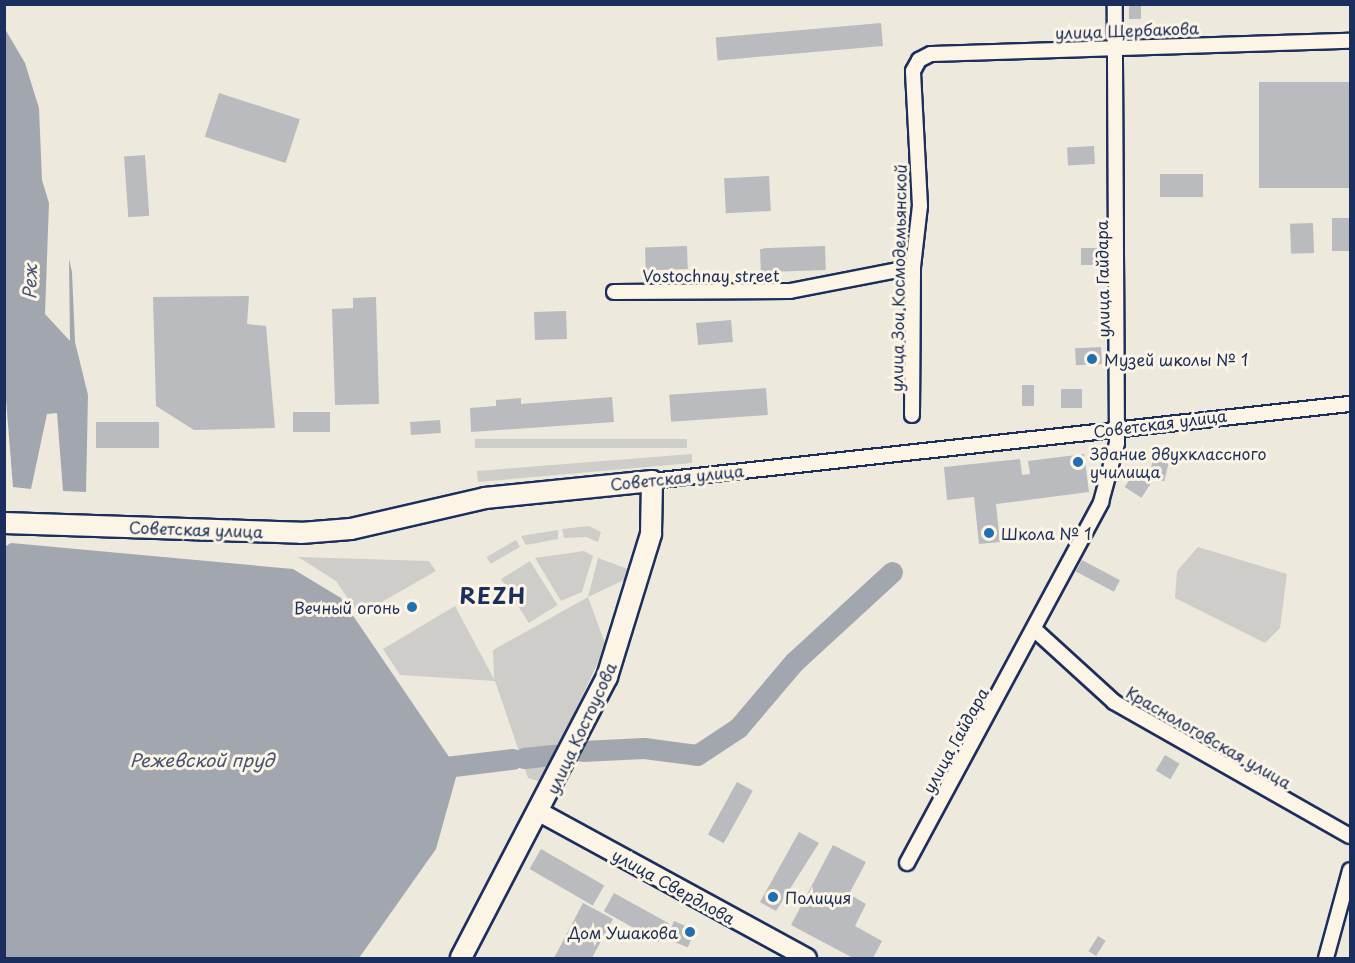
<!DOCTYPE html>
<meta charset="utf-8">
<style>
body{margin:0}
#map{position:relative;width:1355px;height:963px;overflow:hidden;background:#eee9dd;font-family:"Playpen Sans",sans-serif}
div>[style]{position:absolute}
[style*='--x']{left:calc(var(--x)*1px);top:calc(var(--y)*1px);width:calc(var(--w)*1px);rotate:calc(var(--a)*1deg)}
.green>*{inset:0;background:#cfcdca;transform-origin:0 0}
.water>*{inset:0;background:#a2a7af}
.river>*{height:21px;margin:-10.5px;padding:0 10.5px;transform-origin:10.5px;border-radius:10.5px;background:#a2a7af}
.building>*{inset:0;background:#babbbe;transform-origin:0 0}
.roads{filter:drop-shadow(2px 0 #1b2f5e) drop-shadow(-2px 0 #1b2f5e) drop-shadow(0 2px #1b2f5e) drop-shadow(0 -2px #1b2f5e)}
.minor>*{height:14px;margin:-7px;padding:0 7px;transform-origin:7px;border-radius:7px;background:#fcf5e5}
.tertiary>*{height:18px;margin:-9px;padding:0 9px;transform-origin:9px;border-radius:9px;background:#fcf5e5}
.secondary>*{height:20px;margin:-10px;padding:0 10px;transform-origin:10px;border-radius:10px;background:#fcf5e5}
.dots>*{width:16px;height:16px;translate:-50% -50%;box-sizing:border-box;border:3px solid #fcf5e5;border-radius:50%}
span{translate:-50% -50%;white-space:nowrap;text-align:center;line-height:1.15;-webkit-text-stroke:6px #fcf5e5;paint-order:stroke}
.street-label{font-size:16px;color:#1b2f5e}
.poi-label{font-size:16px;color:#1b2f5e}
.left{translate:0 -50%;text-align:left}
.right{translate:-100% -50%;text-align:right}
.water-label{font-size:18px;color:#445376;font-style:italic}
.district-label{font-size:22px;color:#1b2f5e;font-weight:700;letter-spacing:1.5px}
.frame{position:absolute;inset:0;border:6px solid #1b2f5e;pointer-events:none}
</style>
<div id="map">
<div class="green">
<div style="left:687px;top:439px;width:9px;height:212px;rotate:90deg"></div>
<div style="clip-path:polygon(692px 454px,692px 463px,478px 482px,477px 471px)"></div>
<div style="clip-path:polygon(589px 526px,601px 532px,598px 542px,586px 537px,564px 538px,562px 529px)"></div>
<div style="clip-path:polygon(558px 530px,558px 539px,526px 545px,521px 536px)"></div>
<div style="left:516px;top:540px;width:8px;height:34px;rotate:60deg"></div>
<div style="clip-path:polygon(1198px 547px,1287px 574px,1280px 628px,1265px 643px,1175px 598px,1177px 571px)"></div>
<div style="clip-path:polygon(584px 551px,593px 556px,582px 592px,561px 601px,535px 558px)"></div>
<div style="clip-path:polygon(298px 557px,429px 561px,436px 571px,359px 615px,336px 581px)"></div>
<div style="clip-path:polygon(598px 558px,628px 569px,626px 579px,588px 597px,606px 646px,541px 782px,528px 778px,495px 681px,400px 675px,383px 649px,455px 606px,494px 679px,493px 650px,588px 597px)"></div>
<div style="left:530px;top:561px;width:52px;height:34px;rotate:58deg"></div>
</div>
<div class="water">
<div style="clip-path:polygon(5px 29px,25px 63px,39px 108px,42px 180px,49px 203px,45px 314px,70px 341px,69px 259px,72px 272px,75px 342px,88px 395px,86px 492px,63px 491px,57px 413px,47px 414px,31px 489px,13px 487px,4px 375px)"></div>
<div style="clip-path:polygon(11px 543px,293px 569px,341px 598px,458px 770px,436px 849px,359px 958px,5px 958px,4px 547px)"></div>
</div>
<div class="river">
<div style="--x:582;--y:751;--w:62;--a:-2.8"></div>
<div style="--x:644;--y:748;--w:53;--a:7.5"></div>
<div style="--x:697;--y:755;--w:49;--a:-33.4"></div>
<div style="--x:738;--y:728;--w:87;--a:-49.7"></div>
<div style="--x:794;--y:662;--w:133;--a:-42.6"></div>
<div style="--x:524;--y:758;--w:31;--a:-6"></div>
<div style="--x:429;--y:769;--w:84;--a:-6.9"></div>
</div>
<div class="building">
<div style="left:1129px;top:4px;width:12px;height:15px"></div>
<div style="left:881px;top:23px;width:23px;height:166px;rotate:85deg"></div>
<div style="left:1350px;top:82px;width:106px;height:91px;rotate:90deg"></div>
<div style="left:219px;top:93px;width:85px;height:46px;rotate:18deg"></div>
<div style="left:1094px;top:146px;width:18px;height:27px;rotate:87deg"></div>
<div style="left:145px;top:155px;width:61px;height:21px;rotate:86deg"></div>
<div style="left:1160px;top:174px;width:43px;height:23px"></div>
<div style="left:769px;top:176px;width:35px;height:45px;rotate:87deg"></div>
<div style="left:1350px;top:218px;width:33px;height:18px;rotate:90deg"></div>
<div style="left:1313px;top:223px;width:30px;height:23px;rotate:88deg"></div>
<div style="left:687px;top:246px;width:23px;height:42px;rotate:88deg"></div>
<div style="left:825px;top:246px;width:24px;height:65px;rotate:88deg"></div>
<div style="left:1081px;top:248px;width:19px;height:17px"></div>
<div style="clip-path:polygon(249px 296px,247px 324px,266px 326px,275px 428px,194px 430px,156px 406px,153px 297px)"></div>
<div style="clip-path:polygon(376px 297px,379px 404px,335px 405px,332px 309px,353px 308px,353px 298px)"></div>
<div style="left:566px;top:311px;width:28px;height:32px;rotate:88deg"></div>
<div style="left:731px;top:320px;width:22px;height:35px;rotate:85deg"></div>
<div style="left:1101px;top:347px;width:17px;height:26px;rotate:87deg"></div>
<div style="left:1022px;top:385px;width:12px;height:21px"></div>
<div style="left:766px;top:388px;width:27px;height:97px;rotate:86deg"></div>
<div style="left:1061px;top:389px;width:21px;height:19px"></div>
<div style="clip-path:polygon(612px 397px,614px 422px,471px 432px,470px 408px,496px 406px,496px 400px,521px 398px,521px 404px)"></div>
<div style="left:293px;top:412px;width:37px;height:20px"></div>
<div style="left:440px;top:420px;width:13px;height:30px;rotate:86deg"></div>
<div style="left:159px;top:422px;width:26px;height:63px;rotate:90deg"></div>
<div style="clip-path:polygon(1084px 454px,1089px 492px,996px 504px,1000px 542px,979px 544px,974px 497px,947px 500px,944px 467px,1020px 459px,1022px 475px,1030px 474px,1028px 461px)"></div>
<div style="left:1153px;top:460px;width:16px;height:18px;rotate:14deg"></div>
<div style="left:1135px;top:471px;width:20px;height:19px;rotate:33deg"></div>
<div style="left:1082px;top:560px;width:43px;height:13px;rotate:28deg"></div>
<div style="left:1165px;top:755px;width:17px;height:18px;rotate:31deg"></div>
<div style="left:737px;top:782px;width:18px;height:60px;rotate:29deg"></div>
<div style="clip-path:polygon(799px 832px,819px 843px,776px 911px,760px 902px)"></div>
<div style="clip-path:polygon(833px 845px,866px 862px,849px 894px,866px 904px,855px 926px,882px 941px,873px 958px,853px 958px,791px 925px)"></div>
<div style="left:541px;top:849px;width:73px;height:23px;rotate:30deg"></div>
<div style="left:614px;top:893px;width:63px;height:21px;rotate:29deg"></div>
<div style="clip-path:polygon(583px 903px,613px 919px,592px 958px,554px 958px)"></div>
<div style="left:674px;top:921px;width:23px;height:19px;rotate:23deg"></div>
<div style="left:1098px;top:936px;width:9px;height:18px;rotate:32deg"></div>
</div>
<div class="roads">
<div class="minor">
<div style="--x:614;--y:292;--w:176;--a:-0.3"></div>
<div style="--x:790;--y:291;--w:125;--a:-11"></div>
<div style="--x:912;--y:415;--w:148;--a:-89.6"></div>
<div style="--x:913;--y:267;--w:61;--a:-83.5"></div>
<div style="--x:920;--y:206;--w:135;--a:-93"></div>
<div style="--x:913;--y:71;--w:13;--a:-61"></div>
<div style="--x:919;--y:60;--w:13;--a:-27"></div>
<div style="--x:931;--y:54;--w:419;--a:-1.8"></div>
<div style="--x:652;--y:481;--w:702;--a:-6.3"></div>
<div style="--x:1035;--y:630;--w:107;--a:42.3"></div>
<div style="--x:1114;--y:702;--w:271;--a:29.6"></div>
<div style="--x:907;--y:863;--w:410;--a:-61.7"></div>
<div style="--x:1101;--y:502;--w:61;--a:-74.8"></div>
<div style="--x:1117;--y:443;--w:439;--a:-90.3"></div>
<div style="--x:1326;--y:958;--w:91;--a:-74.7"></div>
</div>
<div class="tertiary">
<div style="--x:541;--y:813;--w:303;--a:28.6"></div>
</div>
<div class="secondary">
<div style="--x:4;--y:523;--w:297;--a:1.9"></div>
<div style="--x:301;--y:533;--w:50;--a:-4.6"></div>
<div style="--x:351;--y:529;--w:138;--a:-13"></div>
<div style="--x:485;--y:498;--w:168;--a:-5.8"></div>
<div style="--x:652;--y:481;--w:53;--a:91.1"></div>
<div style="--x:651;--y:534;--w:150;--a:107.1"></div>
<div style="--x:607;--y:677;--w:317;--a:117.5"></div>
</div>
</div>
<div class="dots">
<div style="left:1092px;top:359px;background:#1f6fb2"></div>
<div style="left:1078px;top:462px;background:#1f6fb2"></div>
<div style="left:989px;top:533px;background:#1f6fb2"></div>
<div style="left:412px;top:607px;background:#1f6fb2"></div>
<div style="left:773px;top:897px;background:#1f6fb2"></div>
<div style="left:690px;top:932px;background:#1f6fb2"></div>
</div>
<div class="street-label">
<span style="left:1127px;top:30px;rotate:-2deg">улица Щербакова</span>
<span style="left:711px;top:275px">Vostochnay street</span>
<span style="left:898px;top:278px;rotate:-89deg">улица Зои Космодемьянской</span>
<span style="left:1102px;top:279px;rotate:-91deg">улица Гайдара</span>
<span style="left:1160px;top:423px;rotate:-7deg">Советская улица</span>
<span style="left:677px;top:477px;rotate:-6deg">Советская улица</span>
<span style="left:196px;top:529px;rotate:2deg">Советская улица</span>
<span style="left:581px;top:728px;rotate:-65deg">улица Костоусова</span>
<span style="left:1209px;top:737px;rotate:30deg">Краснологовская улица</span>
<span style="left:955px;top:740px;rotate:-61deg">улица Гайдара</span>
<span style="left:674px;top:886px;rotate:29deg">улица Свердлова</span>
</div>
<div class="poi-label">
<span class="left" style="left:1104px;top:359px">Музей школы № 1</span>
<span class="left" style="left:1090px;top:462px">Здание двухклассного<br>училища</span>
<span class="left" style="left:1001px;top:533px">Школа № 1</span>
<span class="right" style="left:400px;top:607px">Вечный огонь</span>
<span class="left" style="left:785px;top:897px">Полиция</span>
<span class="right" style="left:678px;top:932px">Дом Ушакова</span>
</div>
<div class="water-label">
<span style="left:30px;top:282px;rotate:-89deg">Реж</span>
<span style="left:202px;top:760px">Режевской пруд</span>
</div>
<div class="district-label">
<span style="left:493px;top:595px">REZH</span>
</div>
<div class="frame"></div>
</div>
